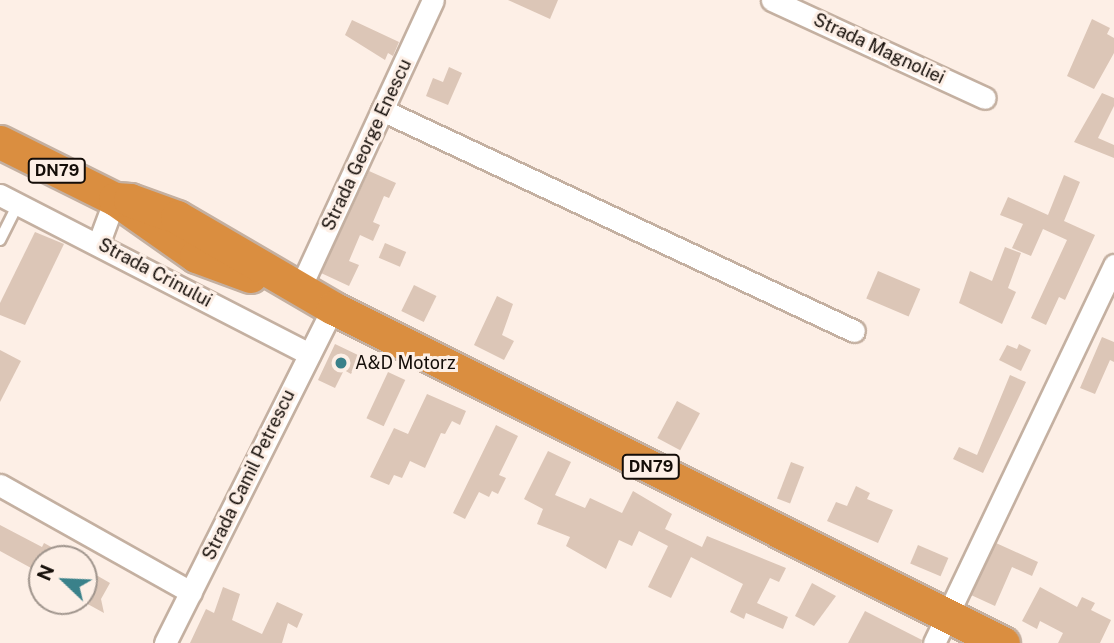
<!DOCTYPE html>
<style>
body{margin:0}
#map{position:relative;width:1114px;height:643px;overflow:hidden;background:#fdefe6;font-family:"Public Sans",sans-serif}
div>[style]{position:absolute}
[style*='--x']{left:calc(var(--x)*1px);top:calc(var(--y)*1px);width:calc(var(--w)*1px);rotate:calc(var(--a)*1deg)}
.building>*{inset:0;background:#dcc6b7;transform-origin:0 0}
.roads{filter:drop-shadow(2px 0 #c4b0a1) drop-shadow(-2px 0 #c4b0a1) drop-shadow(0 2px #c4b0a1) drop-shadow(0 -2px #c4b0a1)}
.service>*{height:10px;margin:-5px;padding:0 5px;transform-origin:5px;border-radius:5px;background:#fff}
.minor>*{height:21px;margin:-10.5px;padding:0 10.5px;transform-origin:10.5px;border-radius:10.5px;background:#fff}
.trunk>*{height:33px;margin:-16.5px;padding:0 16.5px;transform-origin:16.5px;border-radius:16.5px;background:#da8e40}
.dots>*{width:19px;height:19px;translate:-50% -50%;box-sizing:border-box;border:4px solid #fdefe6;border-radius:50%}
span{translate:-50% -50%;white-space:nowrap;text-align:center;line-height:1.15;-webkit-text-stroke:6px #fdefe6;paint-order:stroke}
.shield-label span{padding:2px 5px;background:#fdefe6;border:2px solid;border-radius:5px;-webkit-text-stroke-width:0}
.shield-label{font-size:16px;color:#140d08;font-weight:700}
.street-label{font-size:18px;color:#140d08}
.poi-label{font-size:18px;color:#140d08}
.left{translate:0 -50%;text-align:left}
.north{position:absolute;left:28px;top:545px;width:70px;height:70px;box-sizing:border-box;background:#fdefe6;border:2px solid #a0958d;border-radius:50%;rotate:293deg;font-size:19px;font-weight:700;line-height:28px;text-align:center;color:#140d08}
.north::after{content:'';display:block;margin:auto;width:24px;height:32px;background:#3a818a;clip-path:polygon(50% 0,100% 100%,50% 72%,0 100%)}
</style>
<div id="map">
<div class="building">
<div style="clip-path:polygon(508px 0,558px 0,550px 19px)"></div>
<div style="clip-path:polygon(1092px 19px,1110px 28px,1107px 34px,1114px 38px,1114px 53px,1094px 89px,1067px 76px)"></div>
<div style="clip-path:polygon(352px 20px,399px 42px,393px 56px,388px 53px,385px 60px,345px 35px)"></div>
<div style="clip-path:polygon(449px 67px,462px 73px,448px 105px,426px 96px,433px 78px,443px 82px)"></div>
<div style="clip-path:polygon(1102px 93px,1114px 98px,1114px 106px,1098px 138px,1114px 145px,1114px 158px,1074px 142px)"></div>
<div style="clip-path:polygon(369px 171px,396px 183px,389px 198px,384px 196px,373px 222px,380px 225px,373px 241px,360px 235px,349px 261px,359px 265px,349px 286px,321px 273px)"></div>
<div style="clip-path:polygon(1064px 175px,1080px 182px,1064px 221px,1095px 235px,1065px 300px,1059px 297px,1046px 325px,1031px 318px,1067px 240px,1043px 229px,1031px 256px,1012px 248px,1023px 224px,1000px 215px,1008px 197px,1048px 215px)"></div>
<div style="clip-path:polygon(35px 232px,64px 244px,25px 325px,0 315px,0 303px)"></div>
<div style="left:385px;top:243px;width:23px;height:16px;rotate:23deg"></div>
<div style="clip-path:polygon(1005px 247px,1021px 253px,1008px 288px,1016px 292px,1002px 324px,959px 303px,970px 271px,992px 281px)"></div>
<div style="left:878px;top:271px;width:46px;height:30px;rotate:23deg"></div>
<div style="left:414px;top:285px;width:25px;height:29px;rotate:26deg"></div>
<div style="clip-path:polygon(497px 296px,513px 304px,502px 335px,514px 341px,504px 360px,474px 345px)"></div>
<div style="clip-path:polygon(1102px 337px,1114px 342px,1114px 362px,1110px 360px,1095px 394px,1080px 388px)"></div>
<div style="clip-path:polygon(335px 344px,360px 356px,351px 374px,344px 370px,335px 388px,318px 380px)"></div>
<div style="clip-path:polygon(1019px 344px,1031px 350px,1021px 371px,999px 360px,1007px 345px,1017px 349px)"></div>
<div style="clip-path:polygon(0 350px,21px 361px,0 402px)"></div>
<div style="left:388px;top:372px;width:19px;height:51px;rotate:25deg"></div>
<div style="clip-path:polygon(1010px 375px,1026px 382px,983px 473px,953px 459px,959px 447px,977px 455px)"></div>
<div style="clip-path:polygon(427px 394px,466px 411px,460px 425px,452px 421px,445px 434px,441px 433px,425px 468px,410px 461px,402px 478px,394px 475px,389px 485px,370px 477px,394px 428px,408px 434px)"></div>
<div style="left:677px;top:401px;width:26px;height:42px;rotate:28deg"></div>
<div style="clip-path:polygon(496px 425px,518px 436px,499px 475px,506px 478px,498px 494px,492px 491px,489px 497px,479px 492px,465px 519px,453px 513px)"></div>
<div style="clip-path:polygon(548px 451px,571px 462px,555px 495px,585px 508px,590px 498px,622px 513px,633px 491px,672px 514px,665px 529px,702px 547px,707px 536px,786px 568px,779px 582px,770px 578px,757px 603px,788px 617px,783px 629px,746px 613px,744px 619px,730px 612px,743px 584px,691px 557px,671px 598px,648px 587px,668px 546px,639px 531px,632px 546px,619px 540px,606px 569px,566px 546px,570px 537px,537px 524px,543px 509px,524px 499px)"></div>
<div style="left:791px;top:462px;width:14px;height:39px;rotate:21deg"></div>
<div style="clip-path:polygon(856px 486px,870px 493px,867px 499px,893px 510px,878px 543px,827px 521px,836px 502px,847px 506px)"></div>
<div style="clip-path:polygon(0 525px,42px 547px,44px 543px,73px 559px,42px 559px,42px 574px,0 551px)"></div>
<div style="clip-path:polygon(996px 543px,1038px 562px,1032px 576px,1012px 567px,995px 606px,971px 595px)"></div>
<div style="left:918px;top:545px;width:33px;height:20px;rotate:23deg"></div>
<div style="clip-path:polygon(84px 568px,110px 583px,101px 599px,104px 613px,84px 602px)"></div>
<div style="clip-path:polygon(812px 583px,836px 596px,814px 626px,795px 616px)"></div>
<div style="clip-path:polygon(223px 587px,240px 594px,232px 620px,262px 634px,277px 602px,303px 614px,297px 628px,288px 623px,282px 643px,190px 643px,206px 609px,214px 613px)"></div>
<div style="clip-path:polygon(1040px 587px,1077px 607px,1082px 597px,1095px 603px,1091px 610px,1111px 620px,1100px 643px,1058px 643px,1063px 633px,1040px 621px,1037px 629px,1022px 621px)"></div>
<div style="clip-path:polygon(865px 611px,922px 640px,921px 643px,848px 643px)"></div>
</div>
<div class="roads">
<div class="service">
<div style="--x:0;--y:240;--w:40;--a:-63.4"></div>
</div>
<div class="minor">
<div style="--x:772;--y:0;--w:234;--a:24.7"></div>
<div style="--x:382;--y:110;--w:521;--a:25.09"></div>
<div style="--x:0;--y:195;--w:348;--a:27.2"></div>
<div style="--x:99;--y:242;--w:46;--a:-69.6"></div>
<div style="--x:299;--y:290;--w:319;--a:-65.2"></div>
<div style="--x:0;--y:485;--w:219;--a:29.3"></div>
<div style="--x:165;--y:643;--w:375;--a:-63.4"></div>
<div style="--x:934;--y:643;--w:419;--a:-64.5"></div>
</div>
<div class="trunk">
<div style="--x:0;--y:142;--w:128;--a:26.4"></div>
<div style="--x:115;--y:199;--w:99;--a:35.1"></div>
<div style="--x:196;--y:256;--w:58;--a:20.3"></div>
<div style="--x:115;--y:199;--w:15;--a:4"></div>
<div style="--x:130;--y:200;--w:50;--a:19.9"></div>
<div style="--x:177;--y:217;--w:181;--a:30.3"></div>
<div style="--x:333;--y:308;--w:749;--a:26.57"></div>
</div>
</div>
<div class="dots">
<div style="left:341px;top:363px;background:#3a818a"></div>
</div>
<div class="shield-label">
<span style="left:57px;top:171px">DN79</span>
<span style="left:651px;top:467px">DN79</span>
</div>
<div class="street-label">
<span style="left:879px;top:49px;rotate:25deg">Strada Magnoliei</span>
<span style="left:367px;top:145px;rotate:-65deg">Strada George Enescu</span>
<span style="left:155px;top:273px;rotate:28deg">Strada Crinului</span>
<span style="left:249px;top:475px;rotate:-64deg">Strada Camil Petrescu</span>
</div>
<div class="poi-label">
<span class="left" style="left:355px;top:363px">A&amp;D Motorz</span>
</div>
<div class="north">N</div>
</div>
